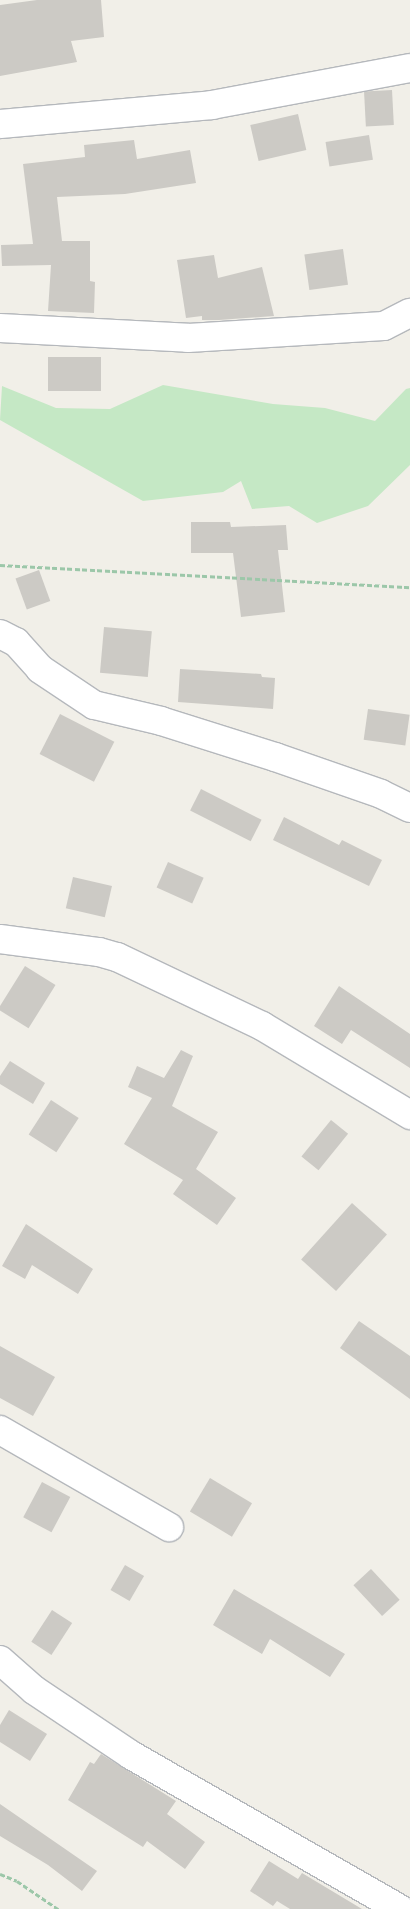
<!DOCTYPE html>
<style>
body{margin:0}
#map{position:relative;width:410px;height:1909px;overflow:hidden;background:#f1efe8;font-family:"Fira Sans",sans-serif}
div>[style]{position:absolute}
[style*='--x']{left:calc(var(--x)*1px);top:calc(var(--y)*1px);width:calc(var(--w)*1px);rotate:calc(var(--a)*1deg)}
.green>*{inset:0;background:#c5e8c5}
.building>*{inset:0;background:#cccac5;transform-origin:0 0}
.path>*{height:3px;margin-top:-1.5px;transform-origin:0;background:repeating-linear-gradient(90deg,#9cc7a9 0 5px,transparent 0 7.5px)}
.roads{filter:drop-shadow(1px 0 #b5b8bc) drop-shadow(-1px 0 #b5b8bc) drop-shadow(0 1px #b5b8bc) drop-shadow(0 -1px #b5b8bc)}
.street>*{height:28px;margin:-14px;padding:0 14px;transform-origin:14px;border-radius:14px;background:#fff}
span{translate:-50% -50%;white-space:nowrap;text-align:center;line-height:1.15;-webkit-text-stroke:4px #fff;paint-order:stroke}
</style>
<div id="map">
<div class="green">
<div style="clip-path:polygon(163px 385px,273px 404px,325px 408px,375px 421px,406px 389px,410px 388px,410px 465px,368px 506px,317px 523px,289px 506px,252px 509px,241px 481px,223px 492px,143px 501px,0 420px,2px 386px,56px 408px,110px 409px)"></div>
</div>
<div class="building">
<div style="clip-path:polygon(37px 0,101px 0,104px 37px,71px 41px,77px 62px,0 76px,0 5px)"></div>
<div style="left:392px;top:90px;width:35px;height:28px;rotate:87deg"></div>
<div style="left:298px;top:114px;width:37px;height:49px;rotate:77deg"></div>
<div style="left:369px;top:135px;width:25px;height:44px;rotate:81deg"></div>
<div style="clip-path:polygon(134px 140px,137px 159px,190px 150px,196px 183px,125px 194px,57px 197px,62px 241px,90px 241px,90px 281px,95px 282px,94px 313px,48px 311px,51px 265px,2px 266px,1px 245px,33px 244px,23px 164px,85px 157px,84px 145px)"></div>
<div style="left:343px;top:249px;width:36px;height:39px;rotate:82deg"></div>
<div style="clip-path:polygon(214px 255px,218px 278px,262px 267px,274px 316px,219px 320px,202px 320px,202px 316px,186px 318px,177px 260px)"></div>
<div style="left:101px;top:357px;width:34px;height:53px;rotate:90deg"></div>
<div style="clip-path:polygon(191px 522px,230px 522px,231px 527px,286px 525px,288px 550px,278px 550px,285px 612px,241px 617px,233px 553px,191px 553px)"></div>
<div style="left:39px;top:570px;width:33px;height:25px;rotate:70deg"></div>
<div style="left:104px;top:627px;width:48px;height:46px;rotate:5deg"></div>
<div style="clip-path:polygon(180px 669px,261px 674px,262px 677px,275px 678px,273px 709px,178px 702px)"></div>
<div style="left:368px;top:709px;width:42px;height:31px;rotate:8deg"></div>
<div style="left:60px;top:714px;width:61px;height:45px;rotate:27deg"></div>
<div style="left:201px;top:789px;width:68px;height:24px;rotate:27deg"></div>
<div style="clip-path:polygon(284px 817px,339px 845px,342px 840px,382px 860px,369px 886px,273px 840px)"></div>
<div style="left:168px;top:862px;width:39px;height:28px;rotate:24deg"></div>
<div style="left:73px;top:877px;width:40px;height:32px;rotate:13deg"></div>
<div style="left:25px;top:966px;width:36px;height:51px;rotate:32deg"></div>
<div style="clip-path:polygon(339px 986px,410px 1034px,410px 1068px,351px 1030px,342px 1044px,314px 1026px)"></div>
<div style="clip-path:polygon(181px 1050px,193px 1056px,172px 1106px,218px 1132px,196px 1169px,236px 1198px,217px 1225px,173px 1194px,183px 1180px,124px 1144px,152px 1098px,128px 1087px,137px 1066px,164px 1078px)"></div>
<div style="clip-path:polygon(10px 1061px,45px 1083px,33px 1104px,0 1084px,0 1076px)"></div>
<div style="left:51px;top:1100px;width:33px;height:41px;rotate:33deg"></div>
<div style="left:331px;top:1120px;width:22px;height:47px;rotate:39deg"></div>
<div style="left:352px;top:1203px;width:47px;height:76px;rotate:42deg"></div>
<div style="clip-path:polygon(26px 1224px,93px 1269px,78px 1294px,32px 1265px,25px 1279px,2px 1266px)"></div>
<div style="clip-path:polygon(359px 1321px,410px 1356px,410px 1399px,340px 1348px)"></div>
<div style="clip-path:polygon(0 1346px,55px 1377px,33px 1416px,0 1398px)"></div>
<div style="left:210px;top:1478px;width:49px;height:39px;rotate:31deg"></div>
<div style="left:42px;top:1482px;width:32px;height:40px;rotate:28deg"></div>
<div style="left:125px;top:1565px;width:22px;height:29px;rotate:30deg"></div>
<div style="left:371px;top:1569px;width:42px;height:24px;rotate:47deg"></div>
<div style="clip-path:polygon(234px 1589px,345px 1654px,330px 1677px,270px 1639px,262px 1654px,213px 1625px)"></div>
<div style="left:52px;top:1610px;width:24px;height:38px;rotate:33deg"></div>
<div style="clip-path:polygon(9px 1710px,47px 1734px,30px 1761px,0 1742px,0 1725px)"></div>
<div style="clip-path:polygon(101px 1754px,176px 1801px,167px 1814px,205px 1842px,185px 1869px,147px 1841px,143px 1847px,68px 1800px,90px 1762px,94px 1764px)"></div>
<div style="clip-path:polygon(0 1804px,97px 1871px,82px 1891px,48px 1865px,0 1836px)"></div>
<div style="clip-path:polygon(269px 1861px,298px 1879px,302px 1873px,362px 1909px,290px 1909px,277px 1901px,273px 1906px,250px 1891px)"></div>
</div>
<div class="path">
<div style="--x:0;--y:565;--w:411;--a:3.1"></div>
<div style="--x:0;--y:1874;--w:18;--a:22"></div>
<div style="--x:17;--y:1881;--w:50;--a:34.3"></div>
</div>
<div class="roads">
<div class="street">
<div style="--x:0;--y:124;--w:213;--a:-5.1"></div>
<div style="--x:212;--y:105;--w:201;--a:-10.6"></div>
<div style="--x:0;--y:328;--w:188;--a:3"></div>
<div style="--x:188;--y:338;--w:196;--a:-3.5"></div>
<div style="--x:384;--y:326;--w:29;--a:-27"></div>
<div style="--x:0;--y:634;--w:18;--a:27"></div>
<div style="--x:16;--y:642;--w:36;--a:48"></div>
<div style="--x:40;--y:669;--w:65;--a:33.7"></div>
<div style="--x:94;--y:705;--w:69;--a:13.4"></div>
<div style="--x:161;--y:721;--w:120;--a:17.5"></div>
<div style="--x:275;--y:757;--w:112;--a:19.2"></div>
<div style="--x:381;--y:794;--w:32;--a:26"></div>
<div style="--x:0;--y:939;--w:100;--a:7.5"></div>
<div style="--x:99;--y:952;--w:19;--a:16"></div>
<div style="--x:117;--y:957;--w:161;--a:25.4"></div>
<div style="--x:262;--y:1026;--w:173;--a:31"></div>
<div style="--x:0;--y:1430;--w:195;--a:29.9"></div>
<div style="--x:0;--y:1660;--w:45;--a:41.4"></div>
<div style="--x:34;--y:1690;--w:117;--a:33.8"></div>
<div style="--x:131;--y:1755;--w:310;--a:29.8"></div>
</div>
</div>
</div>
